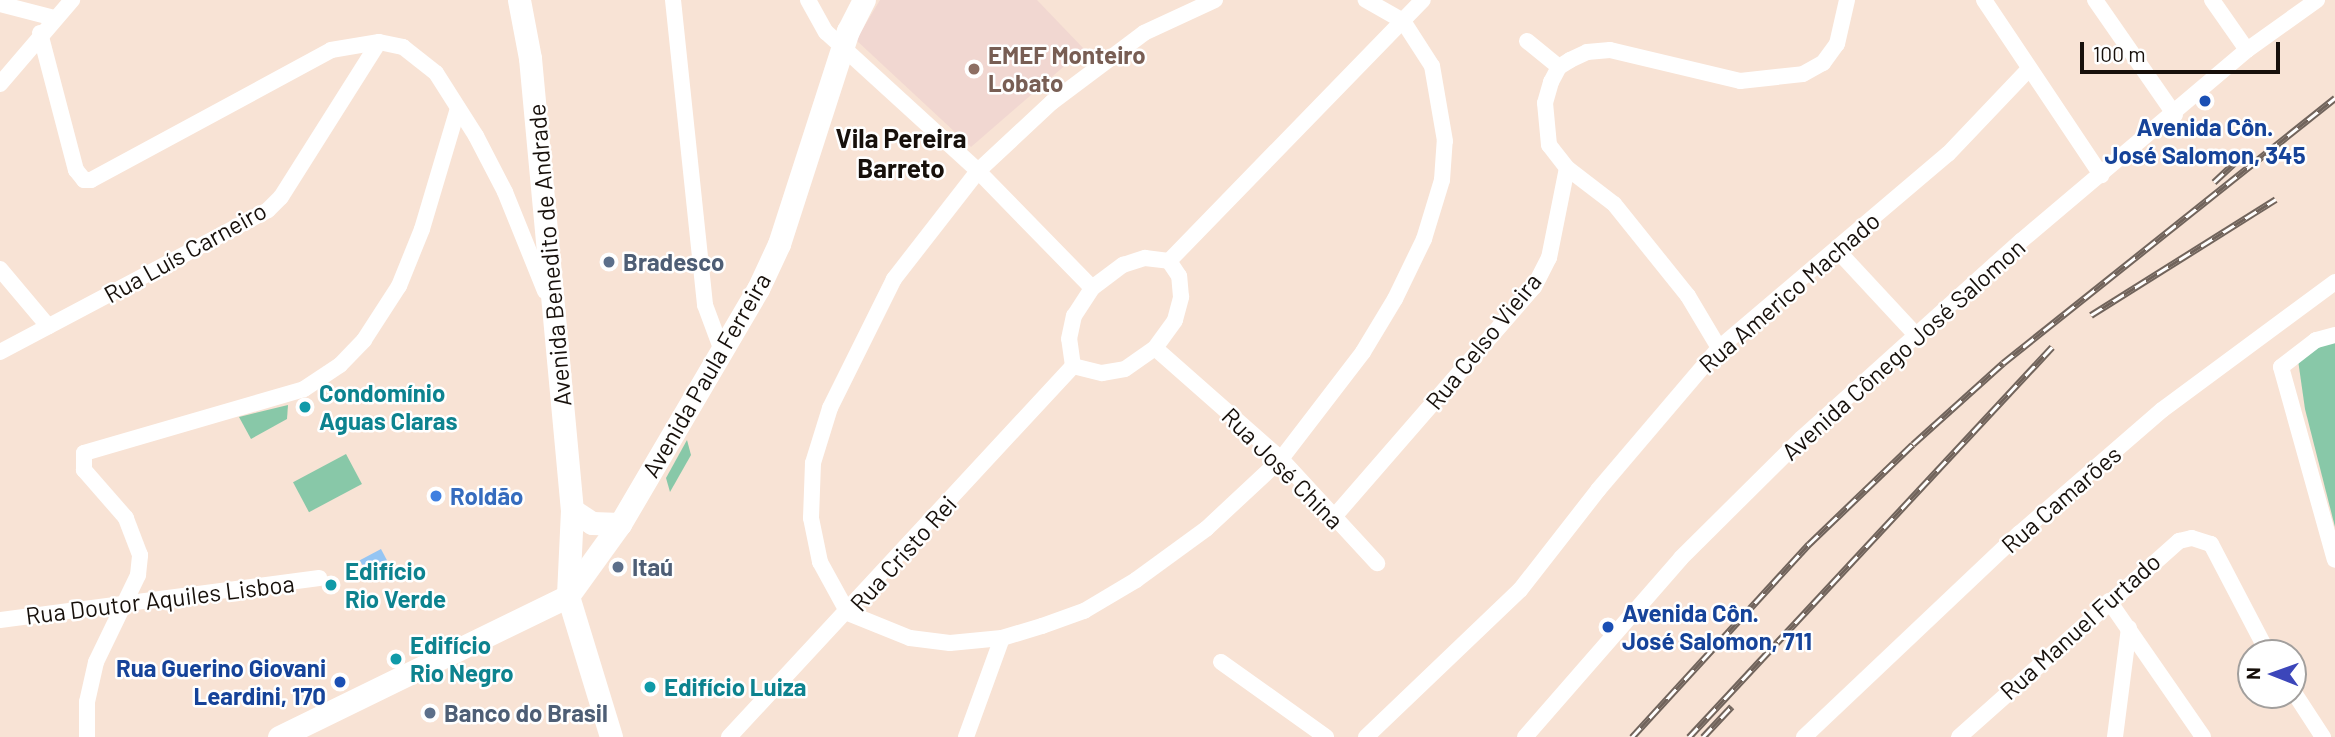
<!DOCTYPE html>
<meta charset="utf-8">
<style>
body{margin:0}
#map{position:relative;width:2335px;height:737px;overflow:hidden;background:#f8e3d5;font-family:Barlow,sans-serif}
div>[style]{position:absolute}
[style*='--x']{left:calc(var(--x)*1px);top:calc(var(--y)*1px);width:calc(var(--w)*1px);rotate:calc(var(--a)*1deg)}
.education>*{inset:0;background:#f1d7d1}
.green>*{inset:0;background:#88c8a8;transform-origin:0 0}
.water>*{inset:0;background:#95c5f3;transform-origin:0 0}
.minor>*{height:16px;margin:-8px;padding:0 8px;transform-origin:8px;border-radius:8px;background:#fff}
.secondary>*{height:23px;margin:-11.5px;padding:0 11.5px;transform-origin:11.5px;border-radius:11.5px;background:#fff}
.rail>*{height:7px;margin-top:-3.5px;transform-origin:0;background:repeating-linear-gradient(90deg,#fff 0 13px,#71645c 0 26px);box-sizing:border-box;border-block:2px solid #71645c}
.dots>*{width:19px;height:19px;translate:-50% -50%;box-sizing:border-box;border:4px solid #fff;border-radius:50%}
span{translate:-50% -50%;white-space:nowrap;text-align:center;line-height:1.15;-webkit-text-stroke:5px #fff;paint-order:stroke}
.education-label{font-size:24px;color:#785e54;font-weight:700}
.left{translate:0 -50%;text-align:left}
.transit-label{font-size:24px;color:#164399;font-weight:700}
.right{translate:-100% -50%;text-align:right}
.street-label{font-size:24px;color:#17100b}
.service-label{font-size:24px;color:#4e5e75;font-weight:700}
.culture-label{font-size:24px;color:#0d838f;font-weight:700}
.shop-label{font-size:24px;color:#366cbe;font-weight:700}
.neighbourhood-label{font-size:26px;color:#17100b;font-weight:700}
.north{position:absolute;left:2237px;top:639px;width:70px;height:70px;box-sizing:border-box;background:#fff;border:2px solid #a29f9d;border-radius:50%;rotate:271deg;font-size:19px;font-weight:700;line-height:28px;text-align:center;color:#17100b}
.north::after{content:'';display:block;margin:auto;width:24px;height:32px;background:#3c46ba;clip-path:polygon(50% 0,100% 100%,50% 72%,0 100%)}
.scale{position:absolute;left:2080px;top:42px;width:200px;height:32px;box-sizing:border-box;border:4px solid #17100b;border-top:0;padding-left:9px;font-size:21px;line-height:24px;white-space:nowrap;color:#17100b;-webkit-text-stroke:5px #fff;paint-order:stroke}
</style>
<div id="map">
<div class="education">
<div style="clip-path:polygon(880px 0,1037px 0,1084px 49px,971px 147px,856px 40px)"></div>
</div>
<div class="green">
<div style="clip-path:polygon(2335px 340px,2335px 527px,2305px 409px,2298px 360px,2318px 345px)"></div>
<div style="clip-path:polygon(288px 405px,287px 419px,251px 439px,239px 417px)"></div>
<div style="clip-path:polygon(687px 440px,691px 455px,670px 492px,666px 478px)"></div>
<div style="left:346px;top:454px;width:34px;height:60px;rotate:62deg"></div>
</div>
<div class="water">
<div style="left:381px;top:549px;width:15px;height:24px;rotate:62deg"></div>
</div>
<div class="minor">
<div style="--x:673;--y:0;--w:307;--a:84"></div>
<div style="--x:705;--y:305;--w:46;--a:69.6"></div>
<div style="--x:808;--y:0;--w:37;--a:61"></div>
<div style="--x:826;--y:32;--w:206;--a:42.4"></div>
<div style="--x:978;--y:171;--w:163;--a:45.7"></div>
<div style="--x:1215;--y:0;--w:78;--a:155.1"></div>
<div style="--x:1144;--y:33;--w:115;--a:143.1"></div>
<div style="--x:1052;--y:102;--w:101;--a:137"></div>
<div style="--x:978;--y:171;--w:137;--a:127.9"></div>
<div style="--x:894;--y:279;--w:144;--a:116.4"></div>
<div style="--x:830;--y:408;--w:58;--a:107.2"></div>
<div style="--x:813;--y:463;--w:55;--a:92.1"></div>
<div style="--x:811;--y:518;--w:45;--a:78.4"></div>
<div style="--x:820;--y:562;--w:58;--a:61.2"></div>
<div style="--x:848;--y:613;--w:67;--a:22"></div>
<div style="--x:910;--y:638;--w:40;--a:7.1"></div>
<div style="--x:950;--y:643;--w:52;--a:-5.5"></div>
<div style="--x:1002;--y:638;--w:42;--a:-16.7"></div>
<div style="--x:1042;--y:626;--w:45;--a:-19.7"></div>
<div style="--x:1084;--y:611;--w:61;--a:-30.8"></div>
<div style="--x:1136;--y:580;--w:87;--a:-36.1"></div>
<div style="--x:1206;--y:529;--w:103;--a:-43"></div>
<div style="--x:1281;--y:459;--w:135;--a:-52.5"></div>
<div style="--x:1363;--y:352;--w:62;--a:-58.9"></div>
<div style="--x:1395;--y:299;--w:67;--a:-64.2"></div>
<div style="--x:1424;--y:239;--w:62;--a:-73"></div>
<div style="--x:1442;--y:180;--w:39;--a:-86"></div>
<div style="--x:1445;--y:141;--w:76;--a:-99.8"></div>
<div style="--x:1432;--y:66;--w:54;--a:-122.8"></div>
<div style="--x:1403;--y:21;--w:43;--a:-150.4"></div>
<div style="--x:1984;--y:0;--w:211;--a:56.2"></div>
<div style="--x:2095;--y:0;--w:140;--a:55.2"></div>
<div style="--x:2212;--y:0;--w:61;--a:55"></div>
<div style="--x:0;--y:4;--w:56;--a:14.5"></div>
<div style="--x:40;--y:33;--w:142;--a:75.3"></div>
<div style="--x:76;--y:170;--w:13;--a:51"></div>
<div style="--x:84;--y:180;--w:7;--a:0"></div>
<div style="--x:91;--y:180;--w:273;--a:-28.4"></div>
<div style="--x:331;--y:50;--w:49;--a:-9.5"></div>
<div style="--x:379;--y:42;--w:25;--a:12"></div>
<div style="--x:403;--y:47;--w:42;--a:38.2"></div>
<div style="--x:436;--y:73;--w:75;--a:57.6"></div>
<div style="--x:476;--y:136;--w:63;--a:62.6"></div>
<div style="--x:505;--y:192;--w:107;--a:68"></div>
<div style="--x:1527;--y:41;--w:41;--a:39.1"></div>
<div style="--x:0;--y:84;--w:111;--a:-49.4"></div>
<div style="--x:1837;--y:250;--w:115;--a:47.1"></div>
<div style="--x:1169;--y:261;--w:364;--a:-45.8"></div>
<div style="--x:0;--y:269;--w:75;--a:49.9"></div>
<div style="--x:2335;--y:335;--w:20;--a:165"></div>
<div style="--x:2316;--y:340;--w:44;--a:142.4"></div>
<div style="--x:2281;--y:367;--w:200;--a:74.4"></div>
<div style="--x:1155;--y:348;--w:168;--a:41.4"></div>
<div style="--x:1281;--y:459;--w:142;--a:47.3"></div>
<div style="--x:1719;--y:348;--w:61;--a:-120.8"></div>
<div style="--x:1688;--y:296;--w:118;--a:-128.8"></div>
<div style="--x:1614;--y:204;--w:59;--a:-142.5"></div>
<div style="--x:1567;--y:168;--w:29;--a:-128"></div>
<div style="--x:1549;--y:145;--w:42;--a:-95.4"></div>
<div style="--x:1545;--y:103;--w:22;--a:-74"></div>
<div style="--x:1551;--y:82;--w:17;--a:-62"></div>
<div style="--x:1559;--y:67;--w:13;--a:-32"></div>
<div style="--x:1570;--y:60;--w:19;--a:-25"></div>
<div style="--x:1587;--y:52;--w:23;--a:-5"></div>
<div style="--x:1610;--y:50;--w:134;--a:13.4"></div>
<div style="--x:1740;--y:81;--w:63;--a:-6.3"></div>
<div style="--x:1803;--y:74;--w:23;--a:-29"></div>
<div style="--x:1823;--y:63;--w:24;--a:-54"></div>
<div style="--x:1837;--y:44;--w:45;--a:-77.2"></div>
<div style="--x:0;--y:352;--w:303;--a:-27.9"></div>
<div style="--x:268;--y:210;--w:18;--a:-45"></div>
<div style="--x:281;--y:197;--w:183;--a:-57.7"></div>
<div style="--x:1073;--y:366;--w:30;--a:14"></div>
<div style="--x:1102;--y:373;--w:23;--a:-10"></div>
<div style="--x:1125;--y:369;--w:37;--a:-35"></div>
<div style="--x:1155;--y:348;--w:34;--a:-54"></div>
<div style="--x:1175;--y:320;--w:24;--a:-75"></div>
<div style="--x:1181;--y:297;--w:21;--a:-95"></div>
<div style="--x:1179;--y:276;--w:18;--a:-124"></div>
<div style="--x:1073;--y:366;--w:27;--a:-98"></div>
<div style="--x:1069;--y:339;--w:24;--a:-78"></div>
<div style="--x:1074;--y:316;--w:33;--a:-57"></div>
<div style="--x:1092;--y:288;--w:39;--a:-37"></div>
<div style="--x:1123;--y:265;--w:23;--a:-18"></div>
<div style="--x:1145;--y:258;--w:24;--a:7"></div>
<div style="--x:1333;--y:518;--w:306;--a:-49"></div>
<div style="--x:1534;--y:287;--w:33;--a:-63"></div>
<div style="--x:1549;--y:258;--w:92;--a:-78.7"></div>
<div style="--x:2109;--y:601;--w:165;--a:55.3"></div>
<div style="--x:0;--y:620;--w:322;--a:-7.5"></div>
<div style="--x:1221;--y:662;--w:129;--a:35.5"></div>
<div style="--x:2293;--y:691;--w:55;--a:56.9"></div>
<div style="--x:87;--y:737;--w:35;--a:-90"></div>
<div style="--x:87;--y:702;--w:41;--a:-77.3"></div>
<div style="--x:96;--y:662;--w:97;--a:-64.2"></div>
<div style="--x:138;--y:575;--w:20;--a:-84"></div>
<div style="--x:140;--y:555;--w:40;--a:-111"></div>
<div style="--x:126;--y:518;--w:64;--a:-131.2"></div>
<div style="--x:84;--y:470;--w:17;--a:-90"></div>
<div style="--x:84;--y:453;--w:229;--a:-16.2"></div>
<div style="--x:304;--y:389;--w:43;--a:-33.7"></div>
<div style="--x:340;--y:365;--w:35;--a:-46"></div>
<div style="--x:364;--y:340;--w:64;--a:-57.1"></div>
<div style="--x:399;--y:286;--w:61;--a:-68"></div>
<div style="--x:422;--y:229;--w:126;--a:-73.4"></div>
<div style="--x:729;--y:737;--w:506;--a:-47.16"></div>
<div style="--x:966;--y:737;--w:105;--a:-70"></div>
<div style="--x:1366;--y:737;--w:213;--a:-43.7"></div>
<div style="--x:1520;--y:590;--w:127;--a:-52"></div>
<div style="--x:1598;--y:490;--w:187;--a:-49.6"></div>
<div style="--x:1719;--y:348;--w:300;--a:-40.3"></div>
<div style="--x:1948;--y:154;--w:117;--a:-46.4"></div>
<div style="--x:1525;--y:737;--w:237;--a:-48.9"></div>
<div style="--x:1681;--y:558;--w:170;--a:-44.8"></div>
<div style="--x:1802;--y:438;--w:295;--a:-42"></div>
<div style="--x:2021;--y:241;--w:296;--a:-40.2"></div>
<div style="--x:2247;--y:50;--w:86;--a:-35.5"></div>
<div style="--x:1804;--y:737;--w:297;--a:-43.4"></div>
<div style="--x:2020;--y:533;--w:188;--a:-40.9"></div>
<div style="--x:2162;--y:410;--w:215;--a:-36.5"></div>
<div style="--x:1959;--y:737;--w:295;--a:-41.7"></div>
<div style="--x:2179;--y:541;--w:13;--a:-13"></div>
<div style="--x:2192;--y:538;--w:20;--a:18"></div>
<div style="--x:2211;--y:544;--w:123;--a:62.4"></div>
<div style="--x:2115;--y:737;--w:110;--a:-82.7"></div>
</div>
<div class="secondary">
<div style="--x:519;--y:0;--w:59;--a:79.3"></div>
<div style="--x:530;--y:58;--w:454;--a:84.7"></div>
<div style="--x:572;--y:510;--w:86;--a:92.7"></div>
<div style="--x:568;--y:596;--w:147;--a:73"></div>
<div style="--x:572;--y:510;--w:24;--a:33"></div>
<div style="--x:592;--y:523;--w:28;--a:2"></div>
<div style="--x:279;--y:737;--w:322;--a:-26"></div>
<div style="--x:568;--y:596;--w:89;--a:-54.2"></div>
<div style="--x:620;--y:524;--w:273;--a:-59.6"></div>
<div style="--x:758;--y:289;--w:50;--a:-65"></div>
<div style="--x:779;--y:244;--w:224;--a:-72.1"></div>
<div style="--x:848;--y:31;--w:35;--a:-63"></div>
</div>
<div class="rail">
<div style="--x:2214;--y:182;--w:42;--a:-43.1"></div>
<div style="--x:2091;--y:315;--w:218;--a:-32.1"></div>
<div style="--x:1632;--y:737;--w:262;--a:-47.5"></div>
<div style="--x:1809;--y:544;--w:144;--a:-43.9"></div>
<div style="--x:1913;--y:444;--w:121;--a:-42"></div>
<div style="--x:2003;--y:363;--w:425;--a:-38.6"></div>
<div style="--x:1689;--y:737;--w:533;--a:-47.05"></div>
<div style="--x:1703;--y:737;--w:42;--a:-46.9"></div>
</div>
<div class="dots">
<div style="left:974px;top:69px;background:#8d6e63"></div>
<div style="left:2205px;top:101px;background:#1a4fb4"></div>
<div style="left:609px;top:262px;background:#5c6f8a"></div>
<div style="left:305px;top:407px;background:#0f9aa8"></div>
<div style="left:436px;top:496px;background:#3f7fe0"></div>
<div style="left:618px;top:567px;background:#5c6f8a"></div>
<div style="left:331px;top:585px;background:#0f9aa8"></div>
<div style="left:1608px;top:627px;background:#1a4fb4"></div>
<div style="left:396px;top:659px;background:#0f9aa8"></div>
<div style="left:340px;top:682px;background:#1a4fb4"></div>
<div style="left:650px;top:687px;background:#0f9aa8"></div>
<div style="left:430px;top:713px;background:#5c6f8a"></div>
</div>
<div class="education-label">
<span class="left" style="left:988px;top:69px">EMEF Monteiro<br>Lobato</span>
</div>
<div class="transit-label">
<span style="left:2205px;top:141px">Avenida Côn.<br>José Salomon, 345</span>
<span class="left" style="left:1622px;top:627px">Avenida Côn.<br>José Salomon, 711</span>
<span class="right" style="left:326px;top:682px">Rua Guerino Giovani<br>Leardini, 170</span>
</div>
<div class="street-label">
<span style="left:185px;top:252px;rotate:-29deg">Rua Luís Carneiro</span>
<span style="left:549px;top:255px;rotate:-95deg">Avenida Benedito de Andrade</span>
<span style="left:1789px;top:292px;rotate:-41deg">Rua Americo Machado</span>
<span style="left:1483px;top:341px;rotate:-51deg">Rua Celso Vieira</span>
<span style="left:1903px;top:349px;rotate:-42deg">Avenida Cônego José Salomon</span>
<span style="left:706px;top:375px;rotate:-60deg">Avenida Paula Ferreira</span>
<span style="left:1283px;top:468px;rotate:45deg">Rua José China</span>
<span style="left:2061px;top:499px;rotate:-41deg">Rua Camarões</span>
<span style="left:903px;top:553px;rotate:-48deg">Rua Cristo Rei</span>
<span style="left:160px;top:599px;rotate:-7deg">Rua Doutor Aquiles Lisboa</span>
<span style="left:2080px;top:626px;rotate:-42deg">Rua Manuel Furtado</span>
</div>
<div class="service-label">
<span class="left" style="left:623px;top:262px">Bradesco</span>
<span class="left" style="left:632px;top:567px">Itaú</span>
<span class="left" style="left:444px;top:713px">Banco do Brasil</span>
</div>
<div class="culture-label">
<span class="left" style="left:319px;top:407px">Condomínio<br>Aguas Claras</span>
<span class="left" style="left:345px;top:585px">Edifício<br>Rio Verde</span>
<span class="left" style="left:410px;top:659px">Edifício<br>Rio Negro</span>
<span class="left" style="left:664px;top:687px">Edifício Luiza</span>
</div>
<div class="shop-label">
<span class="left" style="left:450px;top:496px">Roldão</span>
</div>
<div class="neighbourhood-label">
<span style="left:901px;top:153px">Vila Pereira<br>Barreto</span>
</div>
<div class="north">N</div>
<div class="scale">100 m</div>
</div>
